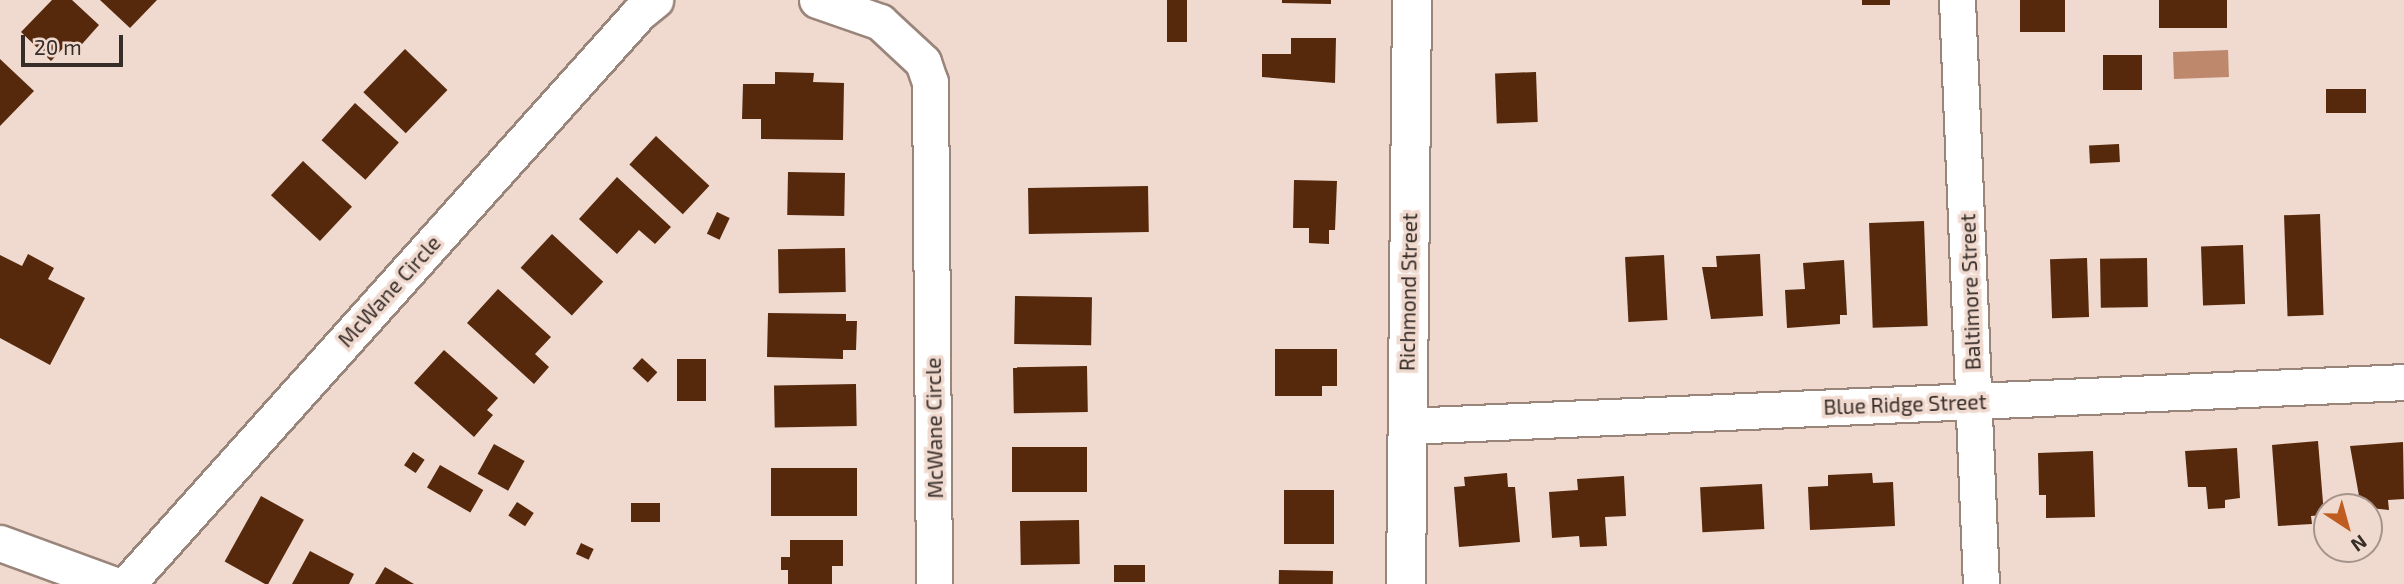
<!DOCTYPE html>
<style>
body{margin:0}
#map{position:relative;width:2404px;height:584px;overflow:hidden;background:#f0d9ce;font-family:"Exo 2",sans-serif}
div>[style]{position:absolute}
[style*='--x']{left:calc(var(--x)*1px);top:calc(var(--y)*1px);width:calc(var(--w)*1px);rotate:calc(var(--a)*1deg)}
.water>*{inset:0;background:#be886c;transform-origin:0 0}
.building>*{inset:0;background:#56290d;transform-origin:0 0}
.roads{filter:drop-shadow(2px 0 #9a857b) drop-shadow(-2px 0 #9a857b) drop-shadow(0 2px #9a857b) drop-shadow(0 -2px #9a857b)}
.minor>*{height:35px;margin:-17.5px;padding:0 17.5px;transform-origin:17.5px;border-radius:17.5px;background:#fff}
.tertiary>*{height:38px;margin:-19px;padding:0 19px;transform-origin:19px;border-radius:19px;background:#fff}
span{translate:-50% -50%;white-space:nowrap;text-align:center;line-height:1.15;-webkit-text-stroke:7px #f0d9ce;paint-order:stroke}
.street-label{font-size:21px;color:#362d29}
.north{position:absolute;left:2313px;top:493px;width:70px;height:70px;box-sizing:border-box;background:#f0d9ce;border:2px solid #a6948c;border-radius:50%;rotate:144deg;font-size:19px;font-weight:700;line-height:28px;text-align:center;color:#362d29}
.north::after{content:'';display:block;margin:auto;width:24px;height:32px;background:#be5d1f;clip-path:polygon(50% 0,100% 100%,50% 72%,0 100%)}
.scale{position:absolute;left:21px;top:35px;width:102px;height:32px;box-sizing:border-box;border:4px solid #362d29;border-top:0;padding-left:9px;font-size:21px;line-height:24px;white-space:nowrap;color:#362d29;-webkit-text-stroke:5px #f0d9ce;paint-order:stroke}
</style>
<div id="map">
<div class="water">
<div style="left:2228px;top:50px;width:27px;height:55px;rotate:88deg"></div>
</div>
<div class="building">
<div style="clip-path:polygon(52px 0,72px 0,99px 25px,75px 52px,67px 44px,51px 61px,21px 32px)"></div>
<div style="clip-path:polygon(100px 0,157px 0,130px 28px)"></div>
<div style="left:1167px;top:0;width:20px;height:42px"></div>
<div style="clip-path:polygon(1282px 0,1331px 0,1331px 4px,1282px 3px)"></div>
<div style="left:1862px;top:0;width:28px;height:5px"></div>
<div style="left:2020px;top:0;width:45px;height:32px"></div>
<div style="left:2159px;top:0;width:68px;height:28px"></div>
<div style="clip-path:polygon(1291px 38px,1336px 38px,1335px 83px,1262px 77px,1262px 54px,1291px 54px)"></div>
<div style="left:405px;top:49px;width:59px;height:60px;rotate:44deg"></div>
<div style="left:2103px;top:55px;width:39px;height:35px"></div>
<div style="clip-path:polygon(0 59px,34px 91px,0 126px)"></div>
<div style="clip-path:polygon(775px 72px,814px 73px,813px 82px,844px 83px,843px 140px,761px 139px,761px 119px,742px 119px,743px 84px,775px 84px)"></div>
<div style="left:1536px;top:72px;width:50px;height:41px;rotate:88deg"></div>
<div style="left:2366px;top:89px;width:24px;height:40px;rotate:90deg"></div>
<div style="left:355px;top:103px;width:59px;height:50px;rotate:42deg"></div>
<div style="left:656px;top:136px;width:73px;height:39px;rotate:43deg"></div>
<div style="left:2119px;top:144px;width:18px;height:30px;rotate:87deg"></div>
<div style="left:303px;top:161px;width:67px;height:47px;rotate:43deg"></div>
<div style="left:788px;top:172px;width:57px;height:43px;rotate:1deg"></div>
<div style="clip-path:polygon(617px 177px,671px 227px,655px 244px,639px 230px,617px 254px,579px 219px)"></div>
<div style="clip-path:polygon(1294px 180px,1337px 181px,1335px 230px,1329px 230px,1329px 244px,1309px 243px,1309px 228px,1293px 228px)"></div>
<div style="left:1148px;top:186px;width:46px;height:120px;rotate:89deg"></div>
<div style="left:717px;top:212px;width:14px;height:24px;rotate:25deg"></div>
<div style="left:2320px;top:214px;width:101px;height:36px;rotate:88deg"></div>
<div style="left:1924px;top:221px;width:105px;height:55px;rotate:88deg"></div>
<div style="left:552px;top:234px;width:70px;height:46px;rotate:43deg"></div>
<div style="left:2243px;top:245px;width:59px;height:42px;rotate:88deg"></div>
<div style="left:845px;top:248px;width:44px;height:67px;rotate:89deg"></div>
<div style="clip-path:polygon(28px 254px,54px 268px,48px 279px,85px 298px,50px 365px,0 338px,0 255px,22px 266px)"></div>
<div style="clip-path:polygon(1760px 254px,1763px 316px,1711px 319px,1702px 267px,1717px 267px,1716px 256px)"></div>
<div style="left:1664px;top:255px;width:65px;height:39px;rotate:87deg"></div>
<div style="left:2087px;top:258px;width:59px;height:37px;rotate:88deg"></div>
<div style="left:2147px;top:258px;width:49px;height:47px;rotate:89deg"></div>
<div style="clip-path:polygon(1844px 260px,1847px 315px,1840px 315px,1840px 324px,1787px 328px,1785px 290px,1805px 289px,1803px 263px)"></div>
<div style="clip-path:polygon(498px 289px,551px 337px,535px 354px,549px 367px,534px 384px,467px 323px)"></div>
<div style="left:1015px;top:296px;width:77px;height:48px;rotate:1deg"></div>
<div style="clip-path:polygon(768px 313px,846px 314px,846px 321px,857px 321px,856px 350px,843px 350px,843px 359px,767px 357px)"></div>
<div style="clip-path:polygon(1275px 349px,1337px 349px,1337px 386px,1322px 386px,1322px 396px,1275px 396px)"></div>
<div style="clip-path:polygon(444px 350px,498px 398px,487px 410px,493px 415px,474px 437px,414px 383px)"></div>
<div style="left:642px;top:358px;width:21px;height:14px;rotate:43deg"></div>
<div style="left:677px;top:359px;width:29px;height:42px"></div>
<div style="left:1087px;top:366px;width:46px;height:74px;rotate:89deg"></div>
<div style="left:856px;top:384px;width:42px;height:82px;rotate:89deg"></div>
<div style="clip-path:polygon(2318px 441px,2324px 515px,2311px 516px,2312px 524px,2278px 526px,2272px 445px)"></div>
<div style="clip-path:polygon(2403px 442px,2404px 499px,2388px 500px,2389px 510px,2361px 507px,2350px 446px)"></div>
<div style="left:494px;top:444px;width:35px;height:34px;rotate:29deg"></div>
<div style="left:1012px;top:447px;width:75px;height:45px"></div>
<div style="clip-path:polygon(2237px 448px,2240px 498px,2225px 500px,2225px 508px,2208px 509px,2206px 487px,2188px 487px,2185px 451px)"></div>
<div style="clip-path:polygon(2093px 451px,2095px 517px,2046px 518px,2046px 495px,2039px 495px,2038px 453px)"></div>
<div style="left:413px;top:452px;width:14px;height:16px;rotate:34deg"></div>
<div style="left:440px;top:465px;width:50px;height:26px;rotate:30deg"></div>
<div style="left:857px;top:468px;width:48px;height:86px;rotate:90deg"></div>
<div style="clip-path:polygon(1507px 473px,1508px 487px,1515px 487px,1520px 542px,1459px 547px,1454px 487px,1465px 486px,1464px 477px)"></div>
<div style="clip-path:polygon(1872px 473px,1873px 483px,1893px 482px,1895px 526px,1810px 530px,1808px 487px,1828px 486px,1828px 475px)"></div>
<div style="clip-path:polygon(1624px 476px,1626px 516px,1605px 517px,1607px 546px,1580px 547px,1579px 536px,1552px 538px,1549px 492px,1578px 490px,1577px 479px)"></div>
<div style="left:1762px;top:484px;width:45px;height:62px;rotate:87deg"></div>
<div style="left:1284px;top:490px;width:50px;height:54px"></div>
<div style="left:261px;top:496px;width:49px;height:75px;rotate:29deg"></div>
<div style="left:517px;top:502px;width:20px;height:16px;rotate:33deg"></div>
<div style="left:631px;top:503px;width:29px;height:19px"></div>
<div style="left:1079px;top:520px;width:44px;height:59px;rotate:89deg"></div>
<div style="clip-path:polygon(790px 540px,843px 540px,843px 566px,832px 566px,832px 584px,788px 584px,788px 570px,781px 570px,781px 557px,790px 557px)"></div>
<div style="left:581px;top:543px;width:14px;height:12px;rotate:25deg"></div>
<div style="clip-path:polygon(310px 551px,354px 574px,349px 584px,292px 584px)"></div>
<div style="left:1114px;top:565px;width:31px;height:17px"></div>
<div style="clip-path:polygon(385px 567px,414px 584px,375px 584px)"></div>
<div style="left:1279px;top:570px;width:54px;height:14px;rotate:1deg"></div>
</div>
<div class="roads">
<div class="minor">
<div style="--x:817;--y:0;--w:67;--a:19.2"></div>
<div style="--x:880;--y:22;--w:59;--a:42.9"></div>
<div style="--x:923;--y:62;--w:21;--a:71"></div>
<div style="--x:930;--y:82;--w:502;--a:89.54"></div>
<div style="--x:1957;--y:0;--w:584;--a:87.65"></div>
<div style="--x:1406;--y:426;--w:999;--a:-2.52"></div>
<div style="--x:0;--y:543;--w:119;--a:20.1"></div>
<div style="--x:127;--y:584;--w:767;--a:-48.12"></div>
<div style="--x:639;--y:13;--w:21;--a:-39"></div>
</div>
<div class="tertiary">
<div style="--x:1406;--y:584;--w:584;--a:-89.41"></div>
</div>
</div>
<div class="street-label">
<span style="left:389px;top:291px;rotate:-48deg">McWane Circle</span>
<span style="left:1408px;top:292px;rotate:-89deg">Richmond Street</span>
<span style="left:1970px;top:292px;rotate:-92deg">Baltimore Street</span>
<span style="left:1905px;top:404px;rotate:-2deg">Blue Ridge Street</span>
<span style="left:934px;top:428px;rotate:-91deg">McWane Circle</span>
</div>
<div class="north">N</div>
<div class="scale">20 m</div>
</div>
